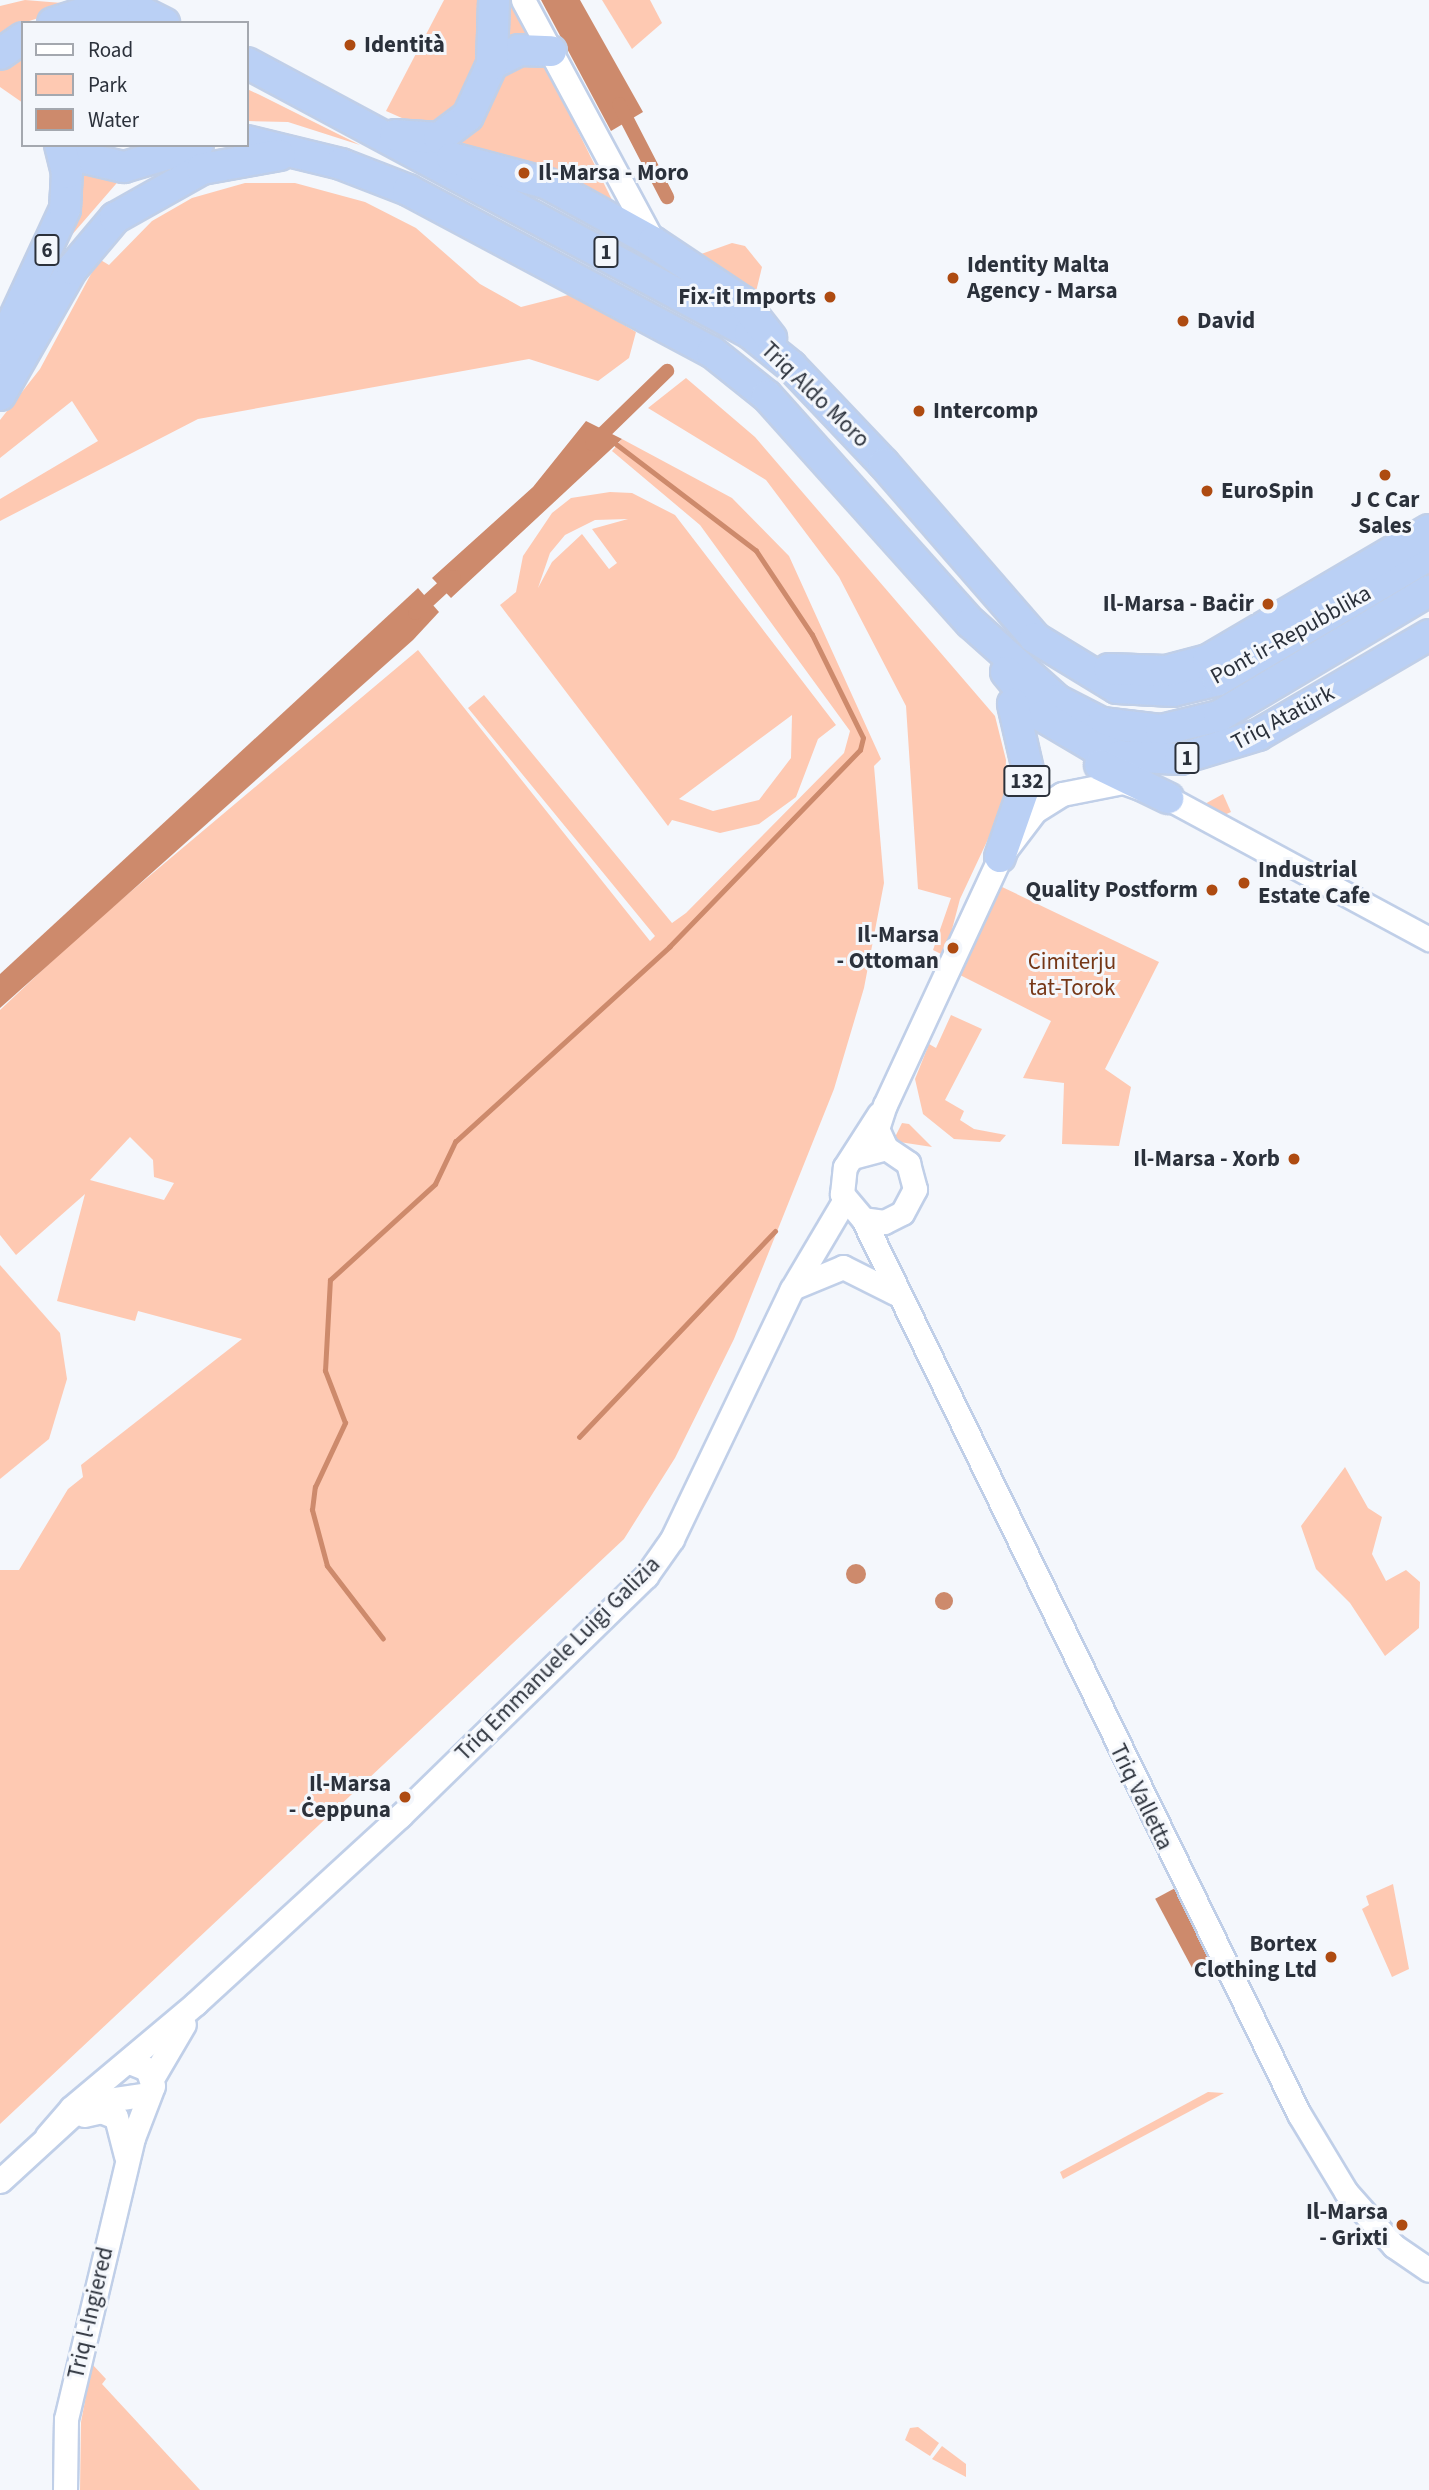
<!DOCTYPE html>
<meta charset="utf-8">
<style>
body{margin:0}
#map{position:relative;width:1429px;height:2490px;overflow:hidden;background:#f4f7fc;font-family:"Source Sans 3",sans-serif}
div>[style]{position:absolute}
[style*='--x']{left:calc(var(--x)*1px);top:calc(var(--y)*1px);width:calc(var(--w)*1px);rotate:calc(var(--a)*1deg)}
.green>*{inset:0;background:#fec9b2}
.water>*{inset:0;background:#cd8a6c;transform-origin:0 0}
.round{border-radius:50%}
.stream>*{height:4.5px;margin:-2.25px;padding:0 2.25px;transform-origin:2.25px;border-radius:2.25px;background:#cd8a6c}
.canal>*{height:14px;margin:-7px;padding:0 7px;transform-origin:7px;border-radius:7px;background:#cd8a6c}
.roads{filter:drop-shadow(2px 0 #c0cfe8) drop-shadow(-2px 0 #c0cfe8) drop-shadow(0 2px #c0cfe8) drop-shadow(0 -2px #c0cfe8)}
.secondary>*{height:23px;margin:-11.5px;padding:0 11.5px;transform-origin:11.5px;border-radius:11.5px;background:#fff}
.highway>*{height:30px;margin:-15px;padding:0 15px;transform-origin:15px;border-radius:15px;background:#bad0f5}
.dots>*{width:19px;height:19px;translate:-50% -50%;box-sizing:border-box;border:4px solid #f4f7fc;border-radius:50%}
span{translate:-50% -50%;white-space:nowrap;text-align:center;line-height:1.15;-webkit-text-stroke:6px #f4f7fc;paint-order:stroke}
.shield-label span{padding:2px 5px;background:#f4f7fc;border:2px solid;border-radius:5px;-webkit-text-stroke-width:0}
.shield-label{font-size:21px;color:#2b313b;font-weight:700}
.poi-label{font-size:23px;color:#2b313b;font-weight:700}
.left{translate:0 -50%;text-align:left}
.right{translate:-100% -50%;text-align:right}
.street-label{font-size:23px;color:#2b313b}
.park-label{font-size:23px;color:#763717}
.legend{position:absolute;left:21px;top:21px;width:228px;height:126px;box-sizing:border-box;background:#f4f7fc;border:2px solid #a4a8af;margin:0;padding:9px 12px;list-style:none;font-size:21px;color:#2b313b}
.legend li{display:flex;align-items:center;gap:14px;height:35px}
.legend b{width:35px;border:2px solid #a4a8af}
</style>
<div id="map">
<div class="green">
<div style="clip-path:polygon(25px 0,62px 3px,94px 0,23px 23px,0 44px,0 6px)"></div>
<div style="clip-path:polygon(444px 0,513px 0,619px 214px,386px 111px)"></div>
<div style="clip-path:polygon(602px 0,650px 0,662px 23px,632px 49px)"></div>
<div style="clip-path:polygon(23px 53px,23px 103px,0 87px,0 68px)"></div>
<div style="clip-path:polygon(247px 89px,260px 95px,360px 145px,288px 122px,247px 121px)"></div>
<div style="clip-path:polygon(83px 172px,122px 177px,57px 252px,80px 192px)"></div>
<div style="clip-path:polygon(245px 183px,295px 183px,365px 202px,416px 228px,480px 284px,521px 307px,572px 294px,636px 332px,629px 358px,598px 381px,529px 359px,198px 419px,0 521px,0 499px,98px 441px,72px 401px,0 458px,0 420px,40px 369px,99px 259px,109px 265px,152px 221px,192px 198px)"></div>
<div style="clip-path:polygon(732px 243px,745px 246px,762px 267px,753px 304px,690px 258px)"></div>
<div style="clip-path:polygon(686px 378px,755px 437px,995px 716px,1006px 760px,1004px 805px,960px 899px,945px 956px,933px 950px,951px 898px,918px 889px,906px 706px,839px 577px,766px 480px,648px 408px)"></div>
<div style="clip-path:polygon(evenodd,622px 439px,732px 498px,789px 556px,881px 759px,874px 766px,884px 883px,864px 988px,834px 1089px,734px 1339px,675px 1458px,624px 1539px,0 2124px,0 1570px,19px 1570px,68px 1489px,83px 1477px,81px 1465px,242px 1339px,138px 1311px,135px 1321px,57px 1301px,85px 1194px,16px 1255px,0 1235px,0 1010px,84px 931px,418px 650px,650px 941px,655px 936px,468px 708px,484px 695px,672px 923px,686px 913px,844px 753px,850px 731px,700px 525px,612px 451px,622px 439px,130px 1137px,153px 1160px,154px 1177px,174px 1183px,164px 1200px,90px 1180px,130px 1137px)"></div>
<div style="clip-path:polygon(evenodd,610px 492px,632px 493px,675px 515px,836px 725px,818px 739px,796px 797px,759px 824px,720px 833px,672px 820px,668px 826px,500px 605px,516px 592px,523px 556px,552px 513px,571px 498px,610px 492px,628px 519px,592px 529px,617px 563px,609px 569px,582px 534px,552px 562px,538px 588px,550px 553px,565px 535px,595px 520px,628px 519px,610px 492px,792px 715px,791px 758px,759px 800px,713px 811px,679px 799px,792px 715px)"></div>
<div style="clip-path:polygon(1223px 794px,1231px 812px,1222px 816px,1203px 805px)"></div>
<div style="clip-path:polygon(1000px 886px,1159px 962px,1105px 1069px,1131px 1087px,1119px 1146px,1062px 1144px,1064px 1083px,1023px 1078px,1051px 1021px,960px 975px)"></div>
<div style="clip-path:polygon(951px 1015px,982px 1029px,945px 1100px,964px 1111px,960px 1120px,974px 1129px,1006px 1135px,1000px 1142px,954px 1139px,923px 1114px,915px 1079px,929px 1044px,936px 1048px)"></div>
<div style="clip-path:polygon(902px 1123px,909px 1124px,932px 1147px,893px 1141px)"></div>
<div style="clip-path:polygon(0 1265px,60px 1333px,67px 1379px,49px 1439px,0 1479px)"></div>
<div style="clip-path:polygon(1345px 1467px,1368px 1508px,1382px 1517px,1372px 1554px,1386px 1581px,1406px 1570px,1420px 1582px,1419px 1628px,1385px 1656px,1350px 1603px,1316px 1569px,1301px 1526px)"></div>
<div style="clip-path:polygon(1393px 1884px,1409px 1969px,1392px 1977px,1362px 1909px,1369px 1905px,1366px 1896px)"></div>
<div style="clip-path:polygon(1208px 2092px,1224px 2093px,1063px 2179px,1060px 2172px)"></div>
<div style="clip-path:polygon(92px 2364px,106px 2379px,102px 2384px,200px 2490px,80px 2490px,81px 2422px)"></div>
<div style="clip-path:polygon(918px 2427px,939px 2443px,930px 2456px,905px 2440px,910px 2428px)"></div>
<div style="clip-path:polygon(942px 2446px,966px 2464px,966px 2477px,932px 2459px)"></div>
</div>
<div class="water">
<div style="clip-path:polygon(541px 0,580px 0,643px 112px,611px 131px)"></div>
<div style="clip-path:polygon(586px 421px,622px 439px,451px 598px,432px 578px,533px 487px)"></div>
<div style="clip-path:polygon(418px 588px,439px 612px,413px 640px,0 1008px,0 974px)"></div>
<div class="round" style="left:846px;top:1564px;width:20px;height:20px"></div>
<div class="round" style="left:935px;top:1592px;width:18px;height:18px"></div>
<div style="left:1179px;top:1886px;width:84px;height:27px;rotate:62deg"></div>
</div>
<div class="stream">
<div style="--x:579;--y:1437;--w:284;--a:-46.4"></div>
<div style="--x:383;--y:1639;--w:92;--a:-127.5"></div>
<div style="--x:327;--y:1566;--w:58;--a:-105"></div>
<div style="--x:312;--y:1510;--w:23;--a:-83"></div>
<div style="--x:315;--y:1487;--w:71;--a:-64.9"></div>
<div style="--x:345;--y:1423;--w:56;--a:-111"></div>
<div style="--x:325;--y:1371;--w:91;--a:-86.9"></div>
<div style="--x:330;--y:1280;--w:142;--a:-42.4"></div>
<div style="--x:435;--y:1184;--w:47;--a:-64.5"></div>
<div style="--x:455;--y:1142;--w:290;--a:-42.3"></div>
<div style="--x:669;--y:947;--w:274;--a:-45.9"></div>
<div style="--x:860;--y:750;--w:12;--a:-76"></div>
<div style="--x:863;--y:738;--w:115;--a:-116.3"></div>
<div style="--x:812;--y:635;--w:101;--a:-123.7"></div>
<div style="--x:756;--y:551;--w:180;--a:-142.7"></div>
</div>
<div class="canal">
<div style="--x:619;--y:104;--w:105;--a:62.7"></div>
<div style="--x:592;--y:444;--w:105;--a:-44.2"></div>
<div style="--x:415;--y:613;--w:53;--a:-42.7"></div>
</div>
<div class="roads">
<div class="secondary">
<div style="--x:523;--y:0;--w:272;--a:61.7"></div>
<div style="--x:886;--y:1148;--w:21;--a:-115"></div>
<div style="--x:877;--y:1129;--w:25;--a:-72"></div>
<div style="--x:885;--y:1105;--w:273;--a:-65.1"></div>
<div style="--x:1000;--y:857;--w:58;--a:-52.7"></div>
<div style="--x:1035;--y:811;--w:32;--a:-32"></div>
<div style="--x:1062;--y:794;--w:62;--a:-11.1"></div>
<div style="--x:1123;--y:782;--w:48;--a:19.6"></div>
<div style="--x:1168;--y:798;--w:297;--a:28.4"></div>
<div style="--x:853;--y:1157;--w:34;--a:-15"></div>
<div style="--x:886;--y:1148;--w:27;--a:34"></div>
<div style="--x:908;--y:1163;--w:27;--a:75"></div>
<div style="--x:915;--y:1189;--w:27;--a:118"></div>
<div style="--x:902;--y:1213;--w:20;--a:153"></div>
<div style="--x:884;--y:1222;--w:21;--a:-172"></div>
<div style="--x:863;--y:1219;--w:33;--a:-130"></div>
<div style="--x:842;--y:1194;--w:27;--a:-84"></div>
<div style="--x:845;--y:1167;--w:63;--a:-57.3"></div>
<div style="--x:863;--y:1219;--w:996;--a:64.03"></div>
<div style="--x:1299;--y:2114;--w:91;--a:58.9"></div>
<div style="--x:1346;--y:2192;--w:72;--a:48.4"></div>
<div style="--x:1394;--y:2246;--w:42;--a:34.4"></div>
<div style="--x:795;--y:1287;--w:52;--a:-22.6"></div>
<div style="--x:843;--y:1267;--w:58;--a:26.6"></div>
<div style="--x:153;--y:2077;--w:61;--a:-59.7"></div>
<div style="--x:84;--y:2115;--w:17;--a:-13"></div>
<div style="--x:101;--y:2111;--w:16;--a:22"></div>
<div style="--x:116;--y:2117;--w:40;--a:75.6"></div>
<div style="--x:47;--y:2136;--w:37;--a:-49"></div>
<div style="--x:71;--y:2108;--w:163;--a:-40"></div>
<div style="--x:196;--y:2003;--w:277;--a:-42.5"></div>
<div style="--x:400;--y:1816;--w:344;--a:-44.3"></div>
<div style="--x:646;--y:1576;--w:45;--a:-54.9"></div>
<div style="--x:672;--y:1539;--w:277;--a:-64.4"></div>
<div style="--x:792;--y:1289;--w:102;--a:-59.4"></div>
<div style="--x:0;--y:2181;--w:98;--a:-42.5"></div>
<div style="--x:72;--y:2115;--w:26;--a:-29"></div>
<div style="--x:95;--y:2102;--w:55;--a:-8.4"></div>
<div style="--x:65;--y:2490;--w:71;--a:-89.2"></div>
<div style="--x:66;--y:2419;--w:289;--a:-76.6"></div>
<div style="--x:133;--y:2138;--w:56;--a:-69"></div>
<div style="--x:153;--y:2086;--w:18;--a:-109"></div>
<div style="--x:147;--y:2069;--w:18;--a:-158"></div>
</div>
<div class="highway">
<div style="--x:53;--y:23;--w:42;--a:-18"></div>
<div style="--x:93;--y:10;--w:49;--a:2.3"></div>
<div style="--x:142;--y:12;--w:25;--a:27"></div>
<div style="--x:0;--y:54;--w:28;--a:-35"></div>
<div style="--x:247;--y:63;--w:571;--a:28.23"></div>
<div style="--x:750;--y:333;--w:53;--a:38.8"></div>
<div style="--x:791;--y:366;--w:135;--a:46.5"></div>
<div style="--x:884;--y:464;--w:230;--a:49"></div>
<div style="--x:1035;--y:638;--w:96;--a:31.4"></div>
<div style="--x:1117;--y:688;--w:56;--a:3.1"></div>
<div style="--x:1173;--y:691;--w:46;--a:-13.7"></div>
<div style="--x:1218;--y:680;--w:245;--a:-30.6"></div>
<div style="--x:492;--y:64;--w:30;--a:-27"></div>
<div style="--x:519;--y:50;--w:32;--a:2"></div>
<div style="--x:395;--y:135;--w:44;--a:3.9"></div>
<div style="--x:439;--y:138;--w:36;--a:-37"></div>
<div style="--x:468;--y:116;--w:57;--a:-65.2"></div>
<div style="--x:492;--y:64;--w:64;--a:-88.2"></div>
<div style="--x:247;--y:141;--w:97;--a:13.7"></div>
<div style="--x:341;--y:164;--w:72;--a:21.2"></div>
<div style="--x:408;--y:190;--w:344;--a:28.1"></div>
<div style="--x:712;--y:352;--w:70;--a:38.7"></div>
<div style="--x:767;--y:396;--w:305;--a:48.1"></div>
<div style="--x:971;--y:623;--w:115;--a:41.8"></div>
<div style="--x:1057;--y:700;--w:51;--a:27.1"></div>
<div style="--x:1102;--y:723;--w:59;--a:6.8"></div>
<div style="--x:1161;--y:730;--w:60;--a:-13.6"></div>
<div style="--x:1219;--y:716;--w:244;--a:-30.8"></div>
<div style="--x:72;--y:145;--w:22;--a:39"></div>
<div style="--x:89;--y:159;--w:36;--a:13"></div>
<div style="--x:124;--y:167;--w:77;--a:-16.6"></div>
<div style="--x:452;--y:158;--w:97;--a:14.9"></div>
<div style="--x:546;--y:183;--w:122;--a:28.9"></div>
<div style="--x:653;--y:242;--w:108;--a:33.7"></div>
<div style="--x:743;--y:302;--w:46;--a:52.1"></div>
<div style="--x:0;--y:349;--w:154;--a:-65.1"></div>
<div style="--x:65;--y:209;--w:36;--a:-87"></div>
<div style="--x:67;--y:173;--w:29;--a:-104"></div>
<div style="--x:0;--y:395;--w:145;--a:-60.3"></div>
<div style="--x:72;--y:269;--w:67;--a:-49.9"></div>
<div style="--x:115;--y:218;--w:100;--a:-29.4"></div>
<div style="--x:202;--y:169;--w:79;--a:-10.2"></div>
<div style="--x:1109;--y:669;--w:57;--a:2"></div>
<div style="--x:1166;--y:671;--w:43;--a:-14.7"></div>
<div style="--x:1208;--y:660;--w:256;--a:-30.5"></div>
<div style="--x:1006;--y:672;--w:57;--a:50.7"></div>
<div style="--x:1042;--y:716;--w:61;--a:30.8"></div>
<div style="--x:1094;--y:747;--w:28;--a:19"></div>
<div style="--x:1120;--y:756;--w:60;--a:2.9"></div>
<div style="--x:1180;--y:759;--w:82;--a:-17.1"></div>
<div style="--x:1258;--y:735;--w:198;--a:-30.3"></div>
<div style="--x:1100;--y:765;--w:76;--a:25.9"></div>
<div style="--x:1000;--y:857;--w:88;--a:-70.7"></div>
<div style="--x:1029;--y:774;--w:72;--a:-102.9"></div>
</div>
</div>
<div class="dots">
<div style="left:350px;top:45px;background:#ae4b11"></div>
<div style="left:524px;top:173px;background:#ae4b11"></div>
<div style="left:953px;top:278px;background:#ae4b11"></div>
<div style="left:830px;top:297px;background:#ae4b11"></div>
<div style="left:1183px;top:321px;background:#ae4b11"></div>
<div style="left:919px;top:411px;background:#ae4b11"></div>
<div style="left:1385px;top:475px;background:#ae4b11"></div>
<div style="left:1207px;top:491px;background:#ae4b11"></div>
<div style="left:1268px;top:604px;background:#ae4b11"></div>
<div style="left:1244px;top:883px;background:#ae4b11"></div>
<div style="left:1212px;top:890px;background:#ae4b11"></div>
<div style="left:953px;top:948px;background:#ae4b11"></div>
<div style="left:1294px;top:1159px;background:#ae4b11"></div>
<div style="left:405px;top:1797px;background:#ae4b11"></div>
<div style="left:1331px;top:1957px;background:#ae4b11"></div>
<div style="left:1402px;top:2225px;background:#ae4b11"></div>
</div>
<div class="shield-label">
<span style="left:47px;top:250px">6</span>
<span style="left:606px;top:252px">1</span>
<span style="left:1187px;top:758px">1</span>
<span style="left:1027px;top:781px">132</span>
</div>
<div class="poi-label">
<span class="left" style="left:364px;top:45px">Identità</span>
<span class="left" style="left:538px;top:173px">Il-Marsa - Moro</span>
<span class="left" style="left:967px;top:278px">Identity Malta<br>Agency - Marsa</span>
<span class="right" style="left:816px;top:297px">Fix-it Imports</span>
<span class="left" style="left:1197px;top:321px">David</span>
<span class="left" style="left:933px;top:411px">Intercomp</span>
<span class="left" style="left:1221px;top:491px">EuroSpin</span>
<span style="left:1385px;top:513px">J C Car<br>Sales</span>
<span class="right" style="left:1254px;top:604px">Il-Marsa - Baċir</span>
<span class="left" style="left:1258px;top:883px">Industrial<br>Estate Cafe</span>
<span class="right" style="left:1198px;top:890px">Quality Postform</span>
<span class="right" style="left:939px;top:948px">Il-Marsa<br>- Ottoman</span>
<span class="right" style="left:1280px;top:1159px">Il-Marsa - Xorb</span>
<span class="right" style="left:391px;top:1797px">Il-Marsa<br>- Ċeppuna</span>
<span class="right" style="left:1317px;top:1957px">Bortex<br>Clothing Ltd</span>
<span class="right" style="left:1388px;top:2225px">Il-Marsa<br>- Grixti</span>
</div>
<div class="street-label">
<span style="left:815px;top:395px;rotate:44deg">Triq Aldo Moro</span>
<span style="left:1291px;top:635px;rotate:-29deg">Pont ir-Repubblika</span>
<span style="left:1283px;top:718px;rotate:-28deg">Triq Atatürk</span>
<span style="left:558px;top:1659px;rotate:-45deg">Triq Emmanuele Luigi Galizia</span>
<span style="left:1141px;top:1797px;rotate:64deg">Triq Valletta</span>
<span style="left:91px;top:2313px;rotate:-77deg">Triq l-Ingiered</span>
</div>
<div class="park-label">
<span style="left:1072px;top:975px">Cimiterju<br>tat-Torok</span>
</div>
<ul class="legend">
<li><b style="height:9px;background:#fff"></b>Road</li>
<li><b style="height:19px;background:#fec9b2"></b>Park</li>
<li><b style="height:19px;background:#cd8a6c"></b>Water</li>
</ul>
</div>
